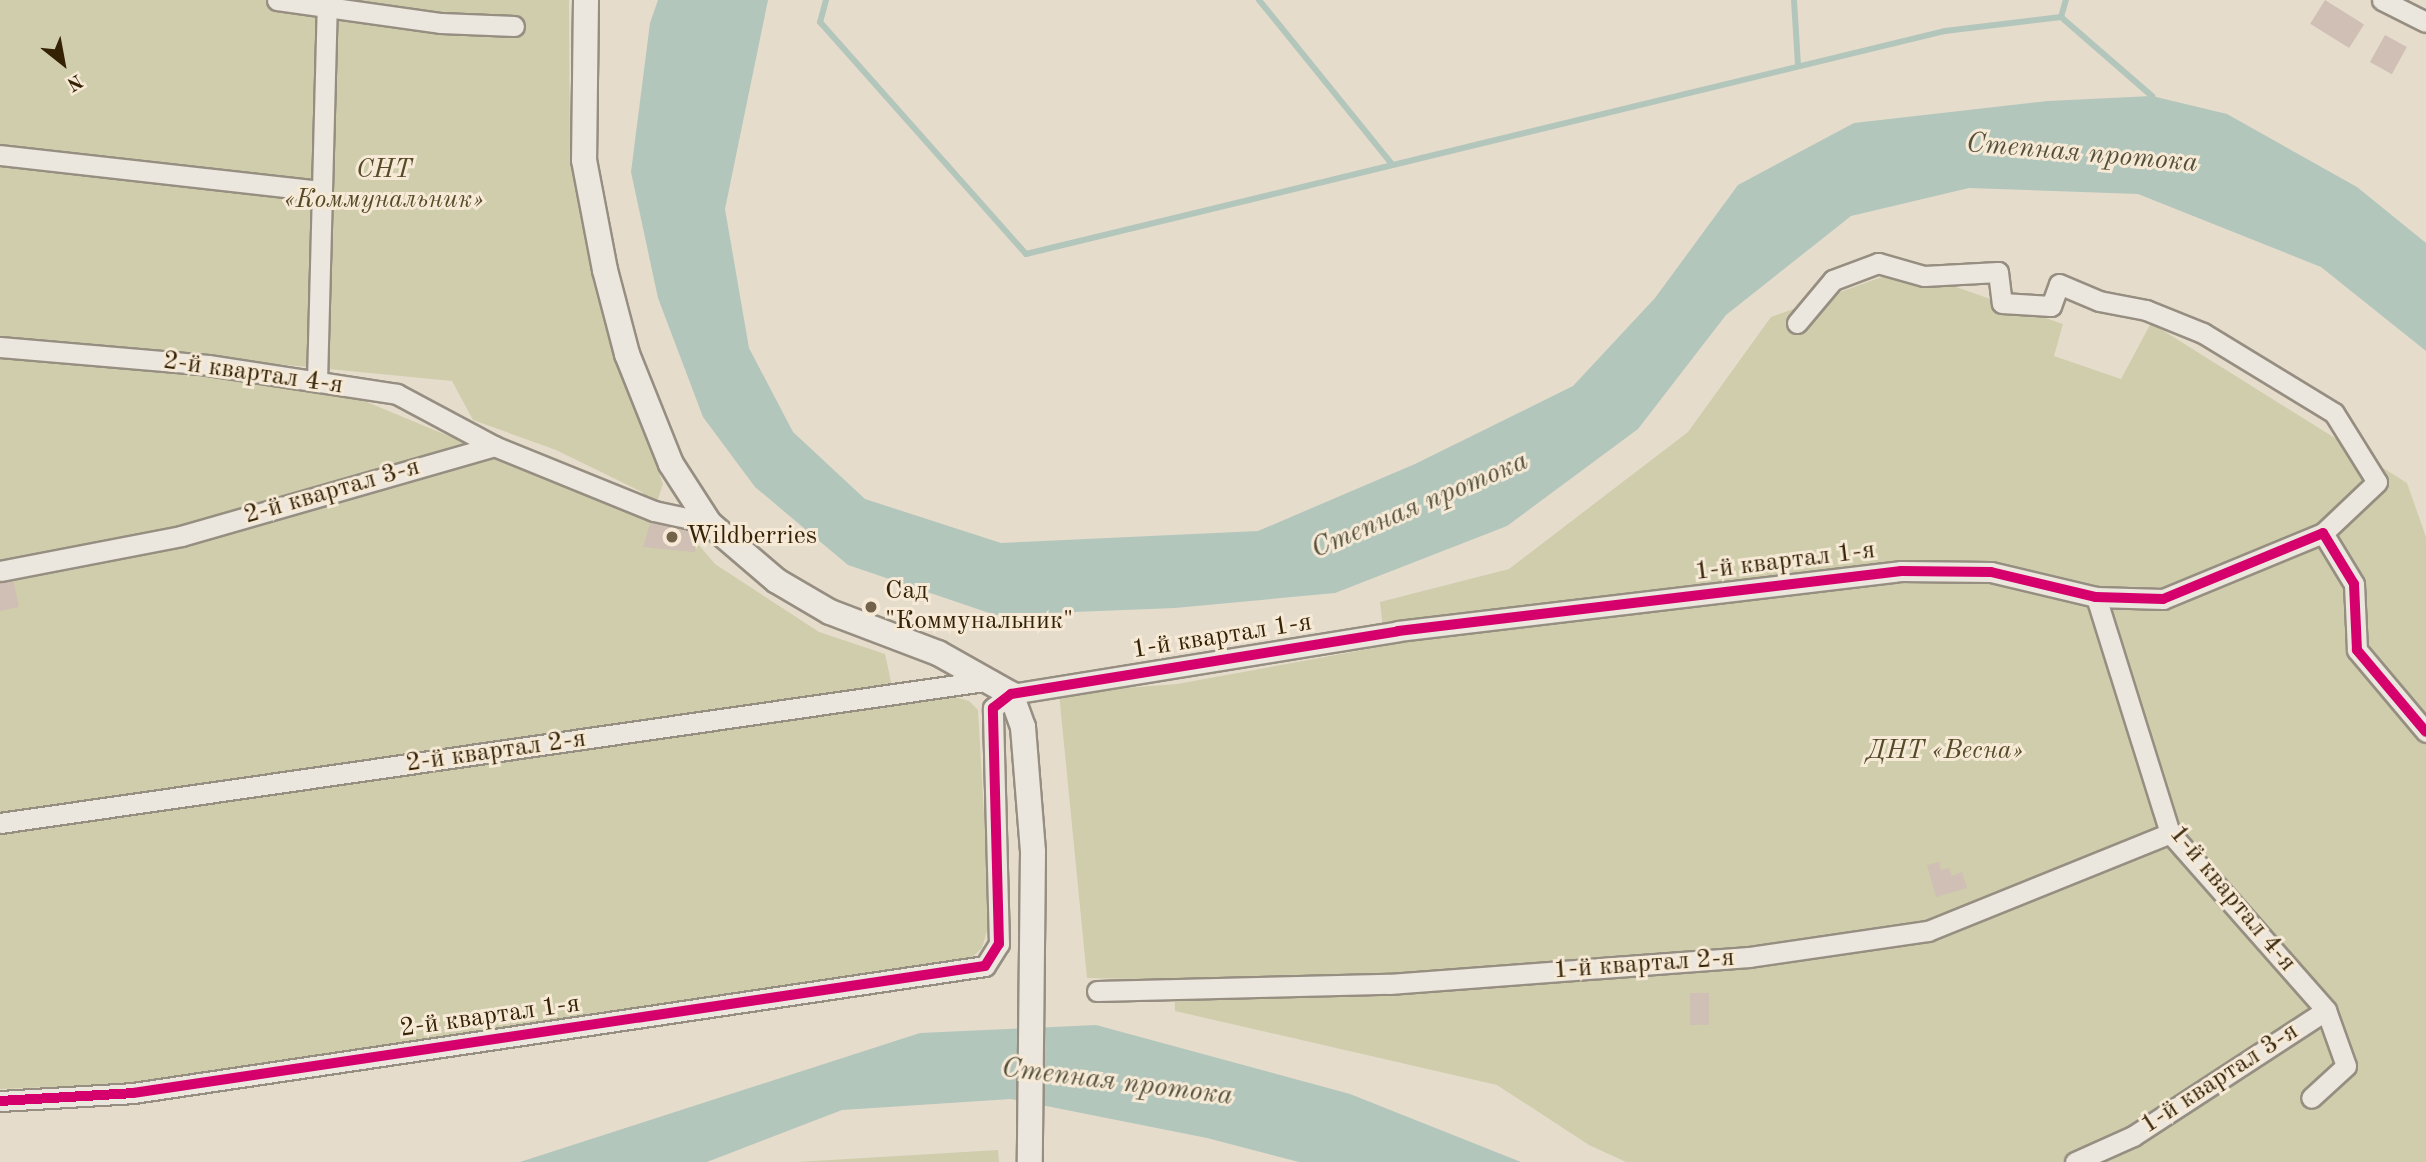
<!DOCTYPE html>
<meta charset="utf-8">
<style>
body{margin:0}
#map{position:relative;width:2426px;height:1162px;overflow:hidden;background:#e6dccc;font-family:"Old Standard TT",serif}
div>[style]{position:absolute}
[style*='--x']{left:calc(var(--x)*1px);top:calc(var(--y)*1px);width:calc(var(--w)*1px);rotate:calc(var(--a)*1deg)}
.green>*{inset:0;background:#cfcdac}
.water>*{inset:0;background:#b2c6bc}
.stream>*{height:6px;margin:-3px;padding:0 3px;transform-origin:3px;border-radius:3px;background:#b2c6bc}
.building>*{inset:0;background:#d0bfb4;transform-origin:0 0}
.roads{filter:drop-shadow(2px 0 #968e81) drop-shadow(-2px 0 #968e81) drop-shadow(0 2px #968e81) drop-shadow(0 -2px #968e81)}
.minor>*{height:19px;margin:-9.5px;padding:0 9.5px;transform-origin:9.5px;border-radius:9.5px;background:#ebe6de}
.tertiary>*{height:24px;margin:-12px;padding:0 12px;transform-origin:12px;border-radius:12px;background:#ebe6de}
.cycleway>*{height:10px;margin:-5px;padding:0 5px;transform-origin:5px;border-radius:5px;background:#d6006c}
.dots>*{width:19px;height:19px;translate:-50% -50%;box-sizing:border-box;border:4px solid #f6ead7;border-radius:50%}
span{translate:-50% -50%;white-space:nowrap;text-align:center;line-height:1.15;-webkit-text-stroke:6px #f6ead7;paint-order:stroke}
.park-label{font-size:26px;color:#574a28;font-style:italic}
.street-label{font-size:26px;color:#352205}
.poi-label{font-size:26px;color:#352205}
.left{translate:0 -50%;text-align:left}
.water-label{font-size:28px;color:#54503a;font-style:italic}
.north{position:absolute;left:28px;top:28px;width:70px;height:70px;-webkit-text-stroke:5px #f6ead7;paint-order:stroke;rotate:149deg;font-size:19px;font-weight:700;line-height:28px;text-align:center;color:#352205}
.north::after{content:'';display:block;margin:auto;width:24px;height:32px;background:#352205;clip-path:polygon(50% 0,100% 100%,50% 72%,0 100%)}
</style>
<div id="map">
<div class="green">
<div style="clip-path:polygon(0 0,569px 0,570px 164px,613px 346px,663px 484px,654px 511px,642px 492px,556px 450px,473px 420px,452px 381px,0 337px)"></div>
<div style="clip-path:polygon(1904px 269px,2063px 324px,2054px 356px,2121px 379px,2151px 323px,2407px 483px,2426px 537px,2426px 1162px,1626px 1162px,1589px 1145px,1497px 1085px,1175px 1011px,1174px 980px,1087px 978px,1059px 693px,1177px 684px,1385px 646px,1380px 602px,1509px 569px,1688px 432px,1771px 317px)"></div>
<div style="clip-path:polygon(0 355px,207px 372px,362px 400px,692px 537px,715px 564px,819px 632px,885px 654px,895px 700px,940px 693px,969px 701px,978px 710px,990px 920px,982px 948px,971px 958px,129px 1084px,0 1089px)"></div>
<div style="clip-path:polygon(998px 1150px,999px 1162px,797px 1162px)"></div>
</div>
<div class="water">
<div style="clip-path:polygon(658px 0,768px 0,725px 209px,749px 348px,793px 432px,865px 499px,1001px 543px,1258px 531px,1415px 464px,1573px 386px,1655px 298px,1738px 185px,1854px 123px,2048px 101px,2152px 96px,2227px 114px,2357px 187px,2426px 243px,2426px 351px,2321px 267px,2138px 194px,1969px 188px,1851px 216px,1726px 315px,1638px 429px,1507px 526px,1335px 593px,1175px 608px,995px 615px,848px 565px,755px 487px,703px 417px,658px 298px,631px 172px,650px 23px)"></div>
<div style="clip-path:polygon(1096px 1025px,1350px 1094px,1521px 1162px,1299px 1162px,1207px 1138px,1011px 1099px,842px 1110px,707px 1162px,520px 1162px,920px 1033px)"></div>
</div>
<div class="stream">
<div style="--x:826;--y:0;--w:23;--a:105"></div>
<div style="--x:820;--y:22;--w:310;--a:48.4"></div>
<div style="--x:1026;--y:254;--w:946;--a:-13.64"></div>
<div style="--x:1945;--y:31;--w:117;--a:-6.9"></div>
<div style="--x:2061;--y:17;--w:121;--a:41"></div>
<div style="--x:1259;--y:0;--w:210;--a:51"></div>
<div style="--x:1794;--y:0;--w:65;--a:86.5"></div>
<div style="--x:2061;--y:17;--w:18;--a:-74"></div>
</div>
<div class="building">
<div style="left:2325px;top:0;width:46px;height:28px;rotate:32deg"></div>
<div style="left:2385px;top:35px;width:25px;height:31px;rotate:29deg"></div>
<div style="clip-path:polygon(654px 511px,700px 528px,695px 552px,643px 547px)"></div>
<div style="clip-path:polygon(13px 579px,19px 607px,0 611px,0 582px)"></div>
<div style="clip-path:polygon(1939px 862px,1941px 870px,1949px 868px,1952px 876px,1962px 872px,1967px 888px,1936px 897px,1927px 865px)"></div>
<div style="left:1690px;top:993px;width:19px;height:32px"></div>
</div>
<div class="roads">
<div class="minor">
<div style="--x:277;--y:0;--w:166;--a:8"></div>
<div style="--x:441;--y:23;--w:73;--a:2.4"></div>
<div style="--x:2382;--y:0;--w:49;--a:26.6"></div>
<div style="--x:0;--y:155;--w:322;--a:6.4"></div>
<div style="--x:1797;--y:323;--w:56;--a:-50.1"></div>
<div style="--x:1833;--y:280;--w:48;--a:-20.7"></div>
<div style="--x:1878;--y:263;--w:48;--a:15.8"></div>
<div style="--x:1924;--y:276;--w:74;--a:-3.1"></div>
<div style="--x:1998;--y:272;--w:31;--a:83"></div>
<div style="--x:2002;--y:303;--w:49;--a:3.5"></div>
<div style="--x:2051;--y:306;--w:23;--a:-70"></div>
<div style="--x:2059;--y:284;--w:43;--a:23"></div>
<div style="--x:2099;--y:301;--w:48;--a:10.8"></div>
<div style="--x:2146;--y:310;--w:61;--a:22"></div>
<div style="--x:2203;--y:333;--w:153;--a:31.4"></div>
<div style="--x:2334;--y:413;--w:81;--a:58.1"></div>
<div style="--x:2377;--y:482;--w:74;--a:136.6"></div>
<div style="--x:0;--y:347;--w:209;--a:4.9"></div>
<div style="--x:208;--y:365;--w:191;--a:8.7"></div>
<div style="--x:397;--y:394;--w:110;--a:28.2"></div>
<div style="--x:317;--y:381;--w:375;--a:-88.5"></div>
<div style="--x:0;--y:571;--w:184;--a:-10.9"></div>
<div style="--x:181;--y:536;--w:326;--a:-16"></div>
<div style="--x:494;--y:446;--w:173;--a:22.1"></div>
<div style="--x:654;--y:511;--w:56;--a:12.3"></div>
<div style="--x:2096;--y:597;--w:247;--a:72.6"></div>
<div style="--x:2170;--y:833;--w:236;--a:48.6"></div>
<div style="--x:2326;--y:1010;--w:59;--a:70.3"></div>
<div style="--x:2346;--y:1066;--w:47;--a:137.6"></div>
<div style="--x:0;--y:823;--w:1001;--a:-8.21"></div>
<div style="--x:1097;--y:991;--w:292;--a:-1.4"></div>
<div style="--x:1389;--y:984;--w:361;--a:-4.3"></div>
<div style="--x:1749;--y:957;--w:181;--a:-8.3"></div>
<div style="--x:1928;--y:931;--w:261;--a:-22"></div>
<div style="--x:0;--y:1101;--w:133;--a:-3.4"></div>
<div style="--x:133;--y:1093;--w:861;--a:-8.48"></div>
<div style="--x:985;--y:966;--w:26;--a:-58"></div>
<div style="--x:999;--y:944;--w:236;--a:-91.5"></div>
<div style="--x:993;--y:708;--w:23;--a:-38"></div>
<div style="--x:1011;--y:694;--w:392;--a:-9.2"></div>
<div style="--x:1398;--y:631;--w:507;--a:-6.8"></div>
<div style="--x:1901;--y:571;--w:90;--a:0.6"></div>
<div style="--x:1991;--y:572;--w:108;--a:13.4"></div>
<div style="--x:2096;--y:597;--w:67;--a:1.7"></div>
<div style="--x:2163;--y:599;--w:173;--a:-22.4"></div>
<div style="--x:2323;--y:533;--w:60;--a:58.7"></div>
<div style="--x:2354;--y:584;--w:66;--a:87.4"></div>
<div style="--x:2357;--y:650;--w:107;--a:49.9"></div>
<div style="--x:2075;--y:1162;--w:64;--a:-24.1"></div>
<div style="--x:2133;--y:1136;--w:230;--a:-33.1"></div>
</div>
<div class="tertiary">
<div style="--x:586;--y:0;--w:160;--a:90.7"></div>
<div style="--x:584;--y:160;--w:112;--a:79.2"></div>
<div style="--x:605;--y:270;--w:87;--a:75.3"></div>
<div style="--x:627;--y:354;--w:118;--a:68.2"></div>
<div style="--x:671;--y:464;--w:70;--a:57.2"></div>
<div style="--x:709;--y:523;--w:89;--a:40.5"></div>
<div style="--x:777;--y:581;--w:61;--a:30.3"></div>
<div style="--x:830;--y:612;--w:116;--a:20.8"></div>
<div style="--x:938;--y:653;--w:84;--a:29.3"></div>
<div style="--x:1011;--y:694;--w:35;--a:70"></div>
<div style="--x:1023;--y:727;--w:125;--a:85.4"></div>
<div style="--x:1033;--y:852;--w:310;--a:90.6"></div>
</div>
</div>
<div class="cycleway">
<div style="--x:0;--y:1101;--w:133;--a:-3.4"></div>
<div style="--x:133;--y:1093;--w:861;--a:-8.48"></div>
<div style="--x:985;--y:966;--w:26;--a:-58"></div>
<div style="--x:999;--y:944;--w:236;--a:-91.5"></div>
<div style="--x:993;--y:708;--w:23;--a:-38"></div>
<div style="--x:1011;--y:694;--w:392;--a:-9.2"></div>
<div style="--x:1398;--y:631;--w:507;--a:-6.8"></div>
<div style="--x:1901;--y:571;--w:90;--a:0.6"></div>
<div style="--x:1991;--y:572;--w:108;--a:13.4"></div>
<div style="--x:2096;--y:597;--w:67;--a:1.7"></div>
<div style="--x:2163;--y:599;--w:173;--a:-22.4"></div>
<div style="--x:2323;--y:533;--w:60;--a:58.7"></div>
<div style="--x:2354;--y:584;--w:66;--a:87.4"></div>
<div style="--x:2357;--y:650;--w:107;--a:49.9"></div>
</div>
<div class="dots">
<div style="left:672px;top:537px;background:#73634b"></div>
<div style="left:871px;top:607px;background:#73634b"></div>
</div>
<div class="park-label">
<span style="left:384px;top:186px">СНТ<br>«Коммунальник»</span>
<span style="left:1945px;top:752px">ДНТ «Весна»</span>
</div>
<div class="street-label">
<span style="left:253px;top:374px;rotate:8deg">2-й квартал 4-я</span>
<span style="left:332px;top:492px;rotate:-16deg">2-й квартал 3-я</span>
<span style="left:1785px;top:562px;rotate:-7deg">1-й квартал 1-я</span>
<span style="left:1222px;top:637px;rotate:-9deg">1-й квартал 1-я</span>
<span style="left:496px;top:752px;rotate:-8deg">2-й квартал 2-я</span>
<span style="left:2232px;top:899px;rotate:50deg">1-й квартал 4-я</span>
<span style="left:1644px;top:965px;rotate:-4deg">1-й квартал 2-я</span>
<span style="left:490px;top:1017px;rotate:-8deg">2-й квартал 1-я</span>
<span style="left:2220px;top:1079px;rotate:-33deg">1-й квартал 3-я</span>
</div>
<div class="poi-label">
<span class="left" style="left:686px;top:537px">Wildberries</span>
<span class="left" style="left:885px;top:607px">Сад<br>"Коммунальник"</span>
</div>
<div class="water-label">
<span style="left:2082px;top:154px;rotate:5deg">Степная протока</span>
<span style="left:1420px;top:506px;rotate:-23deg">Степная протока</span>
<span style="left:1117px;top:1083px;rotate:7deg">Степная протока</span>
</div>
<div class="north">N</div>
</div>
